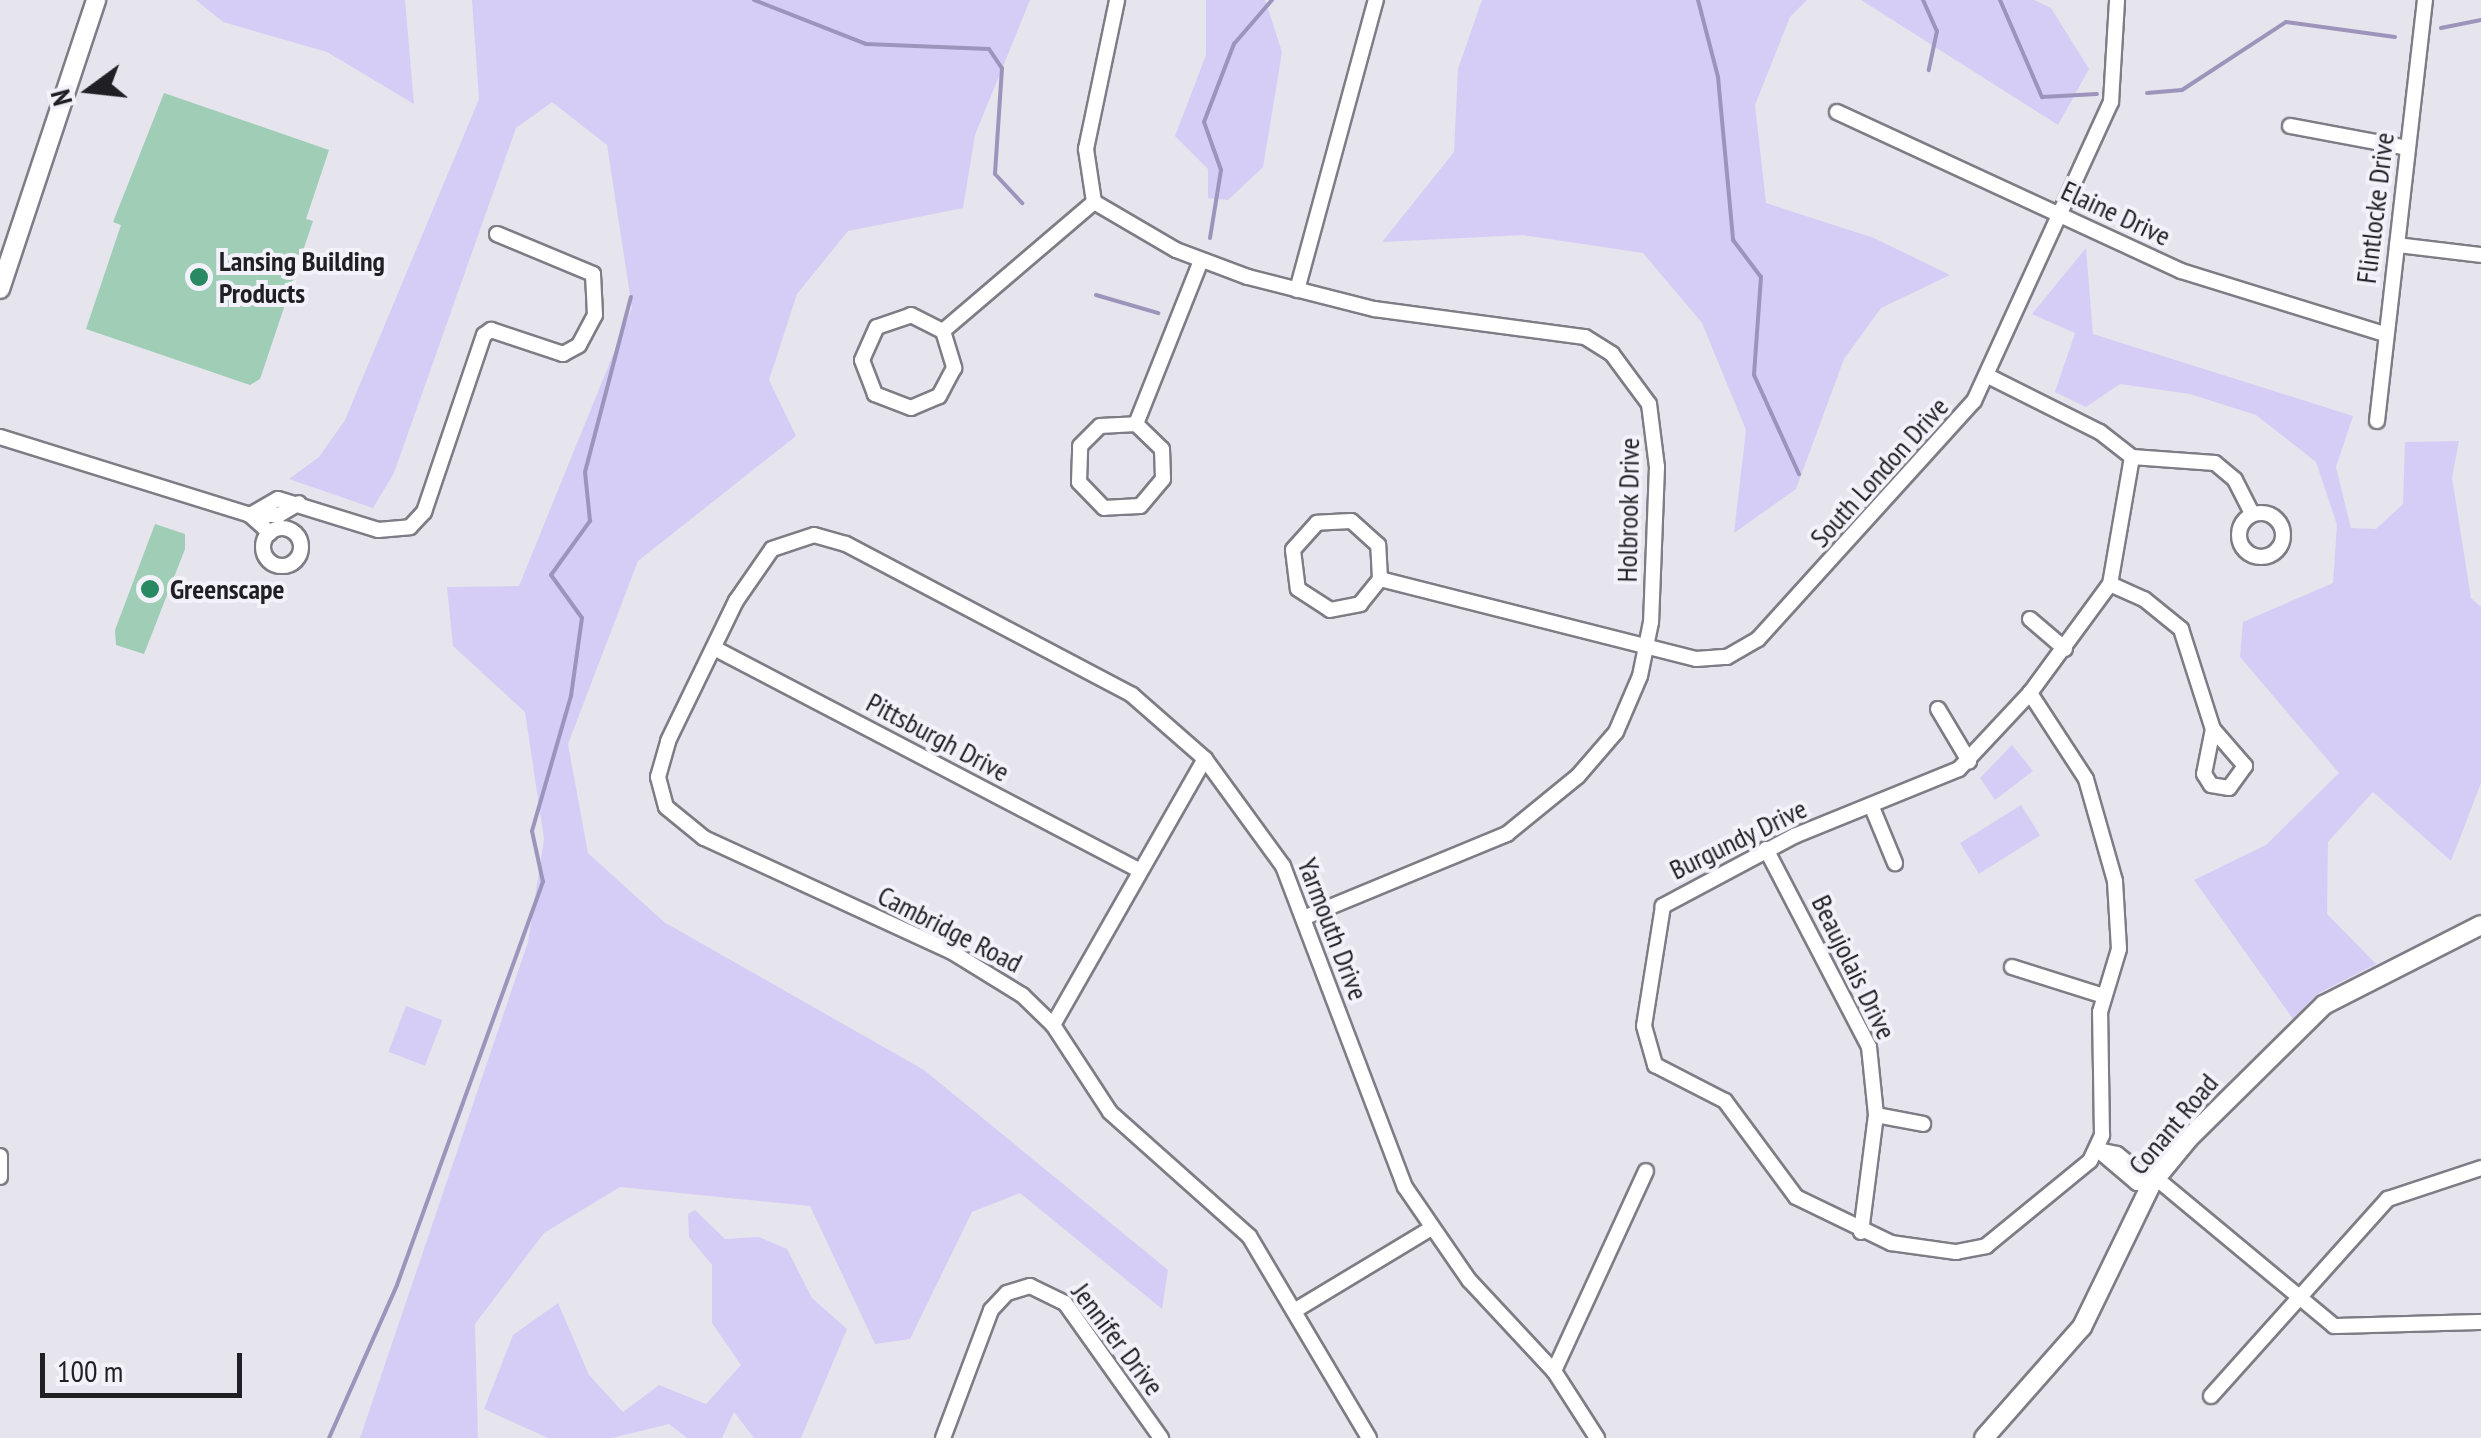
<!DOCTYPE html>
<style>
body{margin:0}
#map{position:relative;width:2481px;height:1438px;overflow:hidden;background:#e6e4ed;font-family:"PT Sans Narrow",sans-serif}
div>[style]{position:absolute}
[style*='--x']{left:calc(var(--x)*1px);top:calc(var(--y)*1px);width:calc(var(--w)*1px);rotate:calc(var(--a)*1deg)}
.green>*{inset:0;background:#d6cdf6;transform-origin:0 0}
.stream>*{height:4px;margin:-2px;padding:0 2px;transform-origin:2px;border-radius:2px;background:#9d94bc}
.building>*{inset:0;background:#9fcdb5}
.roads{filter:drop-shadow(2px 0 #7e7d85) drop-shadow(-2px 0 #7e7d85) drop-shadow(0 2px #7e7d85) drop-shadow(0 -2px #7e7d85)}
.minor>*{height:14px;margin:-7px;padding:0 7px;transform-origin:7px;border-radius:7px;background:#fff}
.minor>.ring{margin:-7px;padding:0;box-sizing:content-box;background:none;border:14px solid #fff;border-radius:50%}
.tertiary>*{height:18px;margin:-9px;padding:0 9px;transform-origin:9px;border-radius:9px;background:#fff}
.dots>*{width:28px;height:28px;translate:-50% -50%;box-sizing:border-box;border:5px solid #f3f1fa;border-radius:50%}
span{translate:-50% -50%;white-space:nowrap;text-align:center;line-height:1.15;-webkit-text-stroke:8px #f3f1fa;paint-order:stroke}
.street-label{font-size:28px;color:#201f23}
.poi-label{font-size:28px;color:#201f23;font-weight:700}
.left{translate:0 -50%;text-align:left}
.north{position:absolute;left:40px;top:40px;width:100px;height:100px;-webkit-text-stroke:8px #f3f1fa;paint-order:stroke;rotate:255deg;font-size:28px;font-weight:700;line-height:40px;text-align:center;color:#201f23}
.north::after{content:'';display:block;margin:auto;width:35px;height:45px;background:#201f23;clip-path:polygon(50% 0,100% 100%,50% 72%,0 100%)}
.scale{position:absolute;left:40px;top:1353px;width:202px;height:45px;box-sizing:border-box;border:5px solid #201f23;border-top:0;padding-left:12px;font-size:30px;line-height:35px;white-space:nowrap;color:#201f23;-webkit-text-stroke:8px #f3f1fa;paint-order:stroke}
</style>
<div id="map">
<div class="green">
<div style="clip-path:polygon(196px 0,405px 0,414px 104px,327px 52px,223px 22px)"></div>
<div style="clip-path:polygon(472px 0,1030px 0,975px 135px,963px 208px,848px 231px,797px 294px,769px 380px,796px 436px,638px 561px,568px 744px,588px 853px,664px 922px,924px 1070px,1168px 1270px,1162px 1309px,1020px 1193px,972px 1212px,910px 1339px,875px 1344px,810px 1206px,620px 1187px,544px 1233px,475px 1324px,478px 1438px,360px 1438px,528px 942px,544px 839px,525px 712px,453px 646px,447px 587px,519px 586px,632px 308px,607px 145px,552px 102px,516px 128px,394px 473px,373px 508px,289px 479px,319px 457px,345px 420px,479px 99px)"></div>
<div style="clip-path:polygon(1206px 0,1265px 0,1282px 52px,1263px 167px,1228px 200px,1208px 198px,1208px 169px,1175px 136px,1206px 55px)"></div>
<div style="clip-path:polygon(1482px 0,1807px 0,1790px 17px,1755px 105px,1766px 203px,1874px 238px,1950px 275px,1881px 308px,1844px 359px,1796px 489px,1734px 533px,1746px 430px,1702px 323px,1643px 253px,1523px 235px,1382px 242px,1454px 152px,1458px 69px)"></div>
<div style="clip-path:polygon(1861px 0,2034px 0,2051px 8px,2089px 69px,2058px 125px)"></div>
<div style="clip-path:polygon(2086px 248px,2093px 334px,2353px 416px,2336px 467px,2351px 528px,2376px 529px,2403px 504px,2405px 442px,2459px 441px,2452px 478px,2471px 598px,2481px 607px,2481px 783px,2451px 861px,2373px 792px,2328px 842px,2327px 914px,2376px 964px,2317px 994px,2293px 1019px,2194px 880px,2266px 845px,2339px 773px,2240px 657px,2243px 622px,2333px 583px,2337px 525px,2316px 462px,2256px 415px,2190px 394px,2120px 384px,2086px 407px,2055px 392px,2075px 333px,2032px 314px)"></div>
<div style="clip-path:polygon(2012px 745px,2033px 771px,1995px 800px,1980px 778px)"></div>
<div style="left:2021px;top:805px;width:36px;height:72px;rotate:58deg"></div>
<div style="left:406px;top:1006px;width:39px;height:49px;rotate:21deg"></div>
<div style="clip-path:polygon(695px 1210px,725px 1239px,759px 1237px,787px 1249px,812px 1298px,847px 1329px,801px 1438px,754px 1438px,734px 1412px,722px 1438px,687px 1438px,669px 1424px,612px 1438px,548px 1438px,484px 1409px,513px 1335px,558px 1303px,589px 1375px,623px 1412px,659px 1385px,706px 1404px,741px 1365px,712px 1323px,712px 1265px,689px 1237px,688px 1214px)"></div>
</div>
<div class="stream">
<div style="--x:754;--y:0;--w:120;--a:21.4"></div>
<div style="--x:866;--y:44;--w:123;--a:2.3"></div>
<div style="--x:989;--y:49;--w:23;--a:56"></div>
<div style="--x:1002;--y:68;--w:106;--a:93.8"></div>
<div style="--x:995;--y:174;--w:40;--a:47"></div>
<div style="--x:1698;--y:0;--w:80;--a:75.4"></div>
<div style="--x:1718;--y:77;--w:164;--a:84.7"></div>
<div style="--x:1733;--y:240;--w:46;--a:52.9"></div>
<div style="--x:1761;--y:277;--w:98;--a:94.1"></div>
<div style="--x:1754;--y:375;--w:109;--a:65.6"></div>
<div style="--x:1923;--y:0;--w:34;--a:66"></div>
<div style="--x:1937;--y:31;--w:40;--a:102"></div>
<div style="--x:2000;--y:0;--w:106;--a:66.6"></div>
<div style="--x:2042;--y:97;--w:55;--a:-3.1"></div>
<div style="--x:2441;--y:28;--w:41;--a:-11.3"></div>
<div style="--x:2147;--y:93;--w:35;--a:-5"></div>
<div style="--x:2182;--y:90;--w:124;--a:-33.2"></div>
<div style="--x:2286;--y:22;--w:110;--a:7.8"></div>
<div style="--x:1210;--y:238;--w:69;--a:-80.8"></div>
<div style="--x:1221;--y:170;--w:51;--a:-109.5"></div>
<div style="--x:1204;--y:122;--w:84;--a:-69"></div>
<div style="--x:1234;--y:44;--w:58;--a:-49.2"></div>
<div style="--x:1096;--y:295;--w:65;--a:16.2"></div>
<div style="--x:329;--y:1438;--w:167;--a:-66"></div>
<div style="--x:397;--y:1285;--w:429;--a:-70.1"></div>
<div style="--x:543;--y:882;--w:52;--a:-102.2"></div>
<div style="--x:532;--y:831;--w:141;--a:-73.9"></div>
<div style="--x:571;--y:696;--w:79;--a:-82"></div>
<div style="--x:582;--y:618;--w:53;--a:-125.8"></div>
<div style="--x:551;--y:575;--w:67;--a:-54.2"></div>
<div style="--x:590;--y:521;--w:49;--a:-95.8"></div>
<div style="--x:585;--y:472;--w:181;--a:-75.3"></div>
</div>
<div class="building">
<div style="clip-path:polygon(164px 93px,329px 150px,306px 219px,313px 221px,260px 379px,250px 385px,86px 329px,121px 225px,113px 222px)"></div>
<div style="clip-path:polygon(155px 524px,185px 534px,185px 549px,144px 654px,116px 645px,115px 630px)"></div>
</div>
<div class="roads">
<div class="minor">
<div style="--x:1837;--y:112;--w:379;--a:24.8"></div>
<div style="--x:2181;--y:271;--w:214;--a:17.2"></div>
<div style="--x:2290;--y:126;--w:119;--a:10.6"></div>
<div style="--x:1094;--y:202;--w:95;--a:30.3"></div>
<div style="--x:1176;--y:250;--w:77;--a:20.6"></div>
<div style="--x:1248;--y:277;--w:130;--a:14.3"></div>
<div style="--x:1374;--y:309;--w:213;--a:7.6"></div>
<div style="--x:1585;--y:337;--w:32;--a:32"></div>
<div style="--x:1612;--y:354;--w:62;--a:53.5"></div>
<div style="--x:1649;--y:404;--w:64;--a:82.8"></div>
<div style="--x:1657;--y:467;--w:155;--a:92.2"></div>
<div style="--x:1651;--y:622;--w:55;--a:101.5"></div>
<div style="--x:1640;--y:676;--w:61;--a:113.2"></div>
<div style="--x:1616;--y:732;--w:58;--a:130.8"></div>
<div style="--x:1578;--y:776;--w:92;--a:140.8"></div>
<div style="--x:1507;--y:834;--w:217;--a:157.6"></div>
<div style="--x:1094;--y:202;--w:54;--a:-98.6"></div>
<div style="--x:1086;--y:149;--w:152;--a:-78.2"></div>
<div style="--x:2397;--y:245;--w:85;--a:6.8"></div>
<div style="--x:1297;--y:290;--w:301;--a:-74.8"></div>
<div style="--x:943;--y:331;--w:39;--a:73"></div>
<div style="--x:954;--y:368;--w:32;--a:118"></div>
<div style="--x:939;--y:396;--w:30;--a:157"></div>
<div style="--x:911;--y:408;--w:39;--a:-159"></div>
<div style="--x:875;--y:394;--w:36;--a:-111"></div>
<div style="--x:862;--y:360;--w:36;--a:-66"></div>
<div style="--x:877;--y:327;--w:36;--a:-19"></div>
<div style="--x:911;--y:315;--w:36;--a:27"></div>
<div style="--x:943;--y:331;--w:199;--a:-40.5"></div>
<div style="--x:1988;--y:376;--w:125;--a:26.6"></div>
<div style="--x:2100;--y:432;--w:41;--a:38"></div>
<div style="--x:2132;--y:457;--w:129;--a:99.8"></div>
<div style="--x:2110;--y:584;--w:135;--a:126.3"></div>
<div style="--x:2030;--y:693;--w:104;--a:133.1"></div>
<div style="--x:1959;--y:769;--w:178;--a:157.9"></div>
<div style="--x:1794;--y:836;--w:149;--a:151.9"></div>
<div style="--x:1663;--y:906;--w:121;--a:99"></div>
<div style="--x:1644;--y:1026;--w:41;--a:74.2"></div>
<div style="--x:1655;--y:1065;--w:79;--a:27.2"></div>
<div style="--x:1725;--y:1101;--w:119;--a:53.5"></div>
<div style="--x:1796;--y:1197;--w:106;--a:25.8"></div>
<div style="--x:1891;--y:1243;--w:66;--a:7.9"></div>
<div style="--x:1956;--y:1252;--w:31;--a:-11"></div>
<div style="--x:1986;--y:1246;--w:134;--a:-39.3"></div>
<div style="--x:2090;--y:1161;--w:29;--a:-65"></div>
<div style="--x:2102;--y:1135;--w:123;--a:-90.9"></div>
<div style="--x:2100;--y:1012;--w:66;--a:-73.2"></div>
<div style="--x:2119;--y:949;--w:68;--a:-93.4"></div>
<div style="--x:2115;--y:881;--w:106;--a:-105.9"></div>
<div style="--x:2086;--y:779;--w:103;--a:-123.1"></div>
<div style="--x:2377;--y:421;--w:424;--a:-83.5"></div>
<div style="--x:1136;--y:424;--w:36;--a:44"></div>
<div style="--x:1162;--y:449;--w:30;--a:88"></div>
<div style="--x:1163;--y:479;--w:35;--a:130"></div>
<div style="--x:1140;--y:506;--w:36;--a:177"></div>
<div style="--x:1104;--y:508;--w:36;--a:-134"></div>
<div style="--x:1079;--y:482;--w:36;--a:-88"></div>
<div style="--x:1080;--y:446;--w:28;--a:-45"></div>
<div style="--x:1100;--y:426;--w:36;--a:-3"></div>
<div style="--x:1136;--y:424;--w:175;--a:-68.3"></div>
<div style="--x:0;--y:437;--w:262;--a:17.3"></div>
<div style="--x:250;--y:515;--w:27;--a:42"></div>
<div style="--x:2132;--y:457;--w:83;--a:4.1"></div>
<div style="--x:2215;--y:463;--w:26;--a:40"></div>
<div style="--x:2235;--y:480;--w:38;--a:63"></div>
<div class="ring" style="left:2239px;top:513px;width:30px;height:30px"></div>
<div style="--x:250;--y:515;--w:32;--a:-30"></div>
<div style="--x:278;--y:499;--w:105;--a:17.2"></div>
<div style="--x:378;--y:530;--w:32;--a:-5"></div>
<div style="--x:410;--y:527;--w:21;--a:-47"></div>
<div style="--x:424;--y:512;--w:187;--a:-71.3"></div>
<div style="--x:484;--y:335;--w:9;--a:-36"></div>
<div style="--x:491;--y:330;--w:76;--a:18.4"></div>
<div style="--x:563;--y:354;--w:18;--a:-29"></div>
<div style="--x:579;--y:345;--w:34;--a:-62"></div>
<div style="--x:595;--y:315;--w:41;--a:-92.8"></div>
<div style="--x:593;--y:274;--w:104;--a:-157.4"></div>
<div style="--x:250;--y:515;--w:29;--a:0"></div>
<div style="--x:279;--y:515;--w:23;--a:-31"></div>
<div class="ring" style="left:263px;top:528px;width:24px;height:24px"></div>
<div style="--x:1380;--y:579;--w:34;--a:-93"></div>
<div style="--x:1378;--y:545;--w:36;--a:-138"></div>
<div style="--x:1351;--y:521;--w:34;--a:177"></div>
<div style="--x:1317;--y:523;--w:36;--a:132"></div>
<div style="--x:1293;--y:550;--w:39;--a:83"></div>
<div style="--x:1298;--y:589;--w:38;--a:33"></div>
<div style="--x:1330;--y:610;--w:31;--a:-11"></div>
<div style="--x:1360;--y:604;--w:32;--a:-51"></div>
<div style="--x:1380;--y:579;--w:326;--a:14.2"></div>
<div style="--x:1696;--y:659;--w:31;--a:-4"></div>
<div style="--x:1727;--y:657;--w:36;--a:-30"></div>
<div style="--x:1758;--y:639;--w:321;--a:-47.8"></div>
<div style="--x:1974;--y:401;--w:329;--a:-65.4"></div>
<div style="--x:2111;--y:102;--w:102;--a:-86.6"></div>
<div style="--x:2110;--y:584;--w:37;--a:24"></div>
<div style="--x:2144;--y:599;--w:48;--a:39"></div>
<div style="--x:2181;--y:629;--w:105;--a:72.3"></div>
<div style="--x:2030;--y:619;--w:46;--a:40.6"></div>
<div style="--x:714;--y:648;--w:479;--a:27.6"></div>
<div style="--x:1938;--y:709;--w:61;--a:59.2"></div>
<div style="--x:2213;--y:729;--w:49;--a:49.1"></div>
<div style="--x:2245;--y:766;--w:27;--a:126"></div>
<div style="--x:2229;--y:788;--w:18;--a:-171"></div>
<div style="--x:2211;--y:785;--w:13;--a:-122"></div>
<div style="--x:2204;--y:774;--w:46;--a:-78.7"></div>
<div style="--x:1871;--y:805;--w:63;--a:67.5"></div>
<div style="--x:1766;--y:849;--w:223;--a:62.5"></div>
<div style="--x:1869;--y:1047;--w:68;--a:84.1"></div>
<div style="--x:1876;--y:1115;--w:118;--a:97.3"></div>
<div style="--x:2012;--y:967;--w:93;--a:17.5"></div>
<div style="--x:1053;--y:1025;--w:306;--a:-60.3"></div>
<div style="--x:1876;--y:1115;--w:48;--a:10.8"></div>
<div style="--x:2098;--y:1150;--w:51;--a:40.2"></div>
<div style="--x:2137;--y:1183;--w:15;--a:0"></div>
<div style="--x:2098;--y:1150;--w:19;--a:12"></div>
<div style="--x:2117;--y:1154;--w:45;--a:39.6"></div>
<div style="--x:0;--y:1156;--w:21;--a:90"></div>
<div style="--x:2156;--y:1178;--w:231;--a:39.7"></div>
<div style="--x:2334;--y:1326;--w:147;--a:-1.6"></div>
<div style="--x:1294;--y:1311;--w:159;--a:-31.1"></div>
<div style="--x:1554;--y:1371;--w:220;--a:-65.3"></div>
<div style="--x:2211;--y:1396;--w:265;--a:-48.1"></div>
<div style="--x:2388;--y:1199;--w:98;--a:-18.4"></div>
<div style="--x:943;--y:1438;--w:137;--a:-69.4"></div>
<div style="--x:991;--y:1310;--w:23;--a:-47"></div>
<div style="--x:1007;--y:1293;--w:24;--a:-17"></div>
<div style="--x:1030;--y:1286;--w:39;--a:26"></div>
<div style="--x:1065;--y:1303;--w:166;--a:54.6"></div>
<div style="--x:1369;--y:1438;--w:235;--a:-120.7"></div>
<div style="--x:1249;--y:1236;--w:186;--a:-138.3"></div>
<div style="--x:1110;--y:1112;--w:104;--a:-123.2"></div>
<div style="--x:1053;--y:1025;--w:43;--a:-135.9"></div>
<div style="--x:1022;--y:995;--w:82;--a:-148.4"></div>
<div style="--x:952;--y:952;--w:273;--a:-155.3"></div>
<div style="--x:704;--y:838;--w:49;--a:-140.8"></div>
<div style="--x:666;--y:807;--w:31;--a:-105"></div>
<div style="--x:658;--y:777;--w:37;--a:-74"></div>
<div style="--x:668;--y:741;--w:156;--a:-64.1"></div>
<div style="--x:736;--y:601;--w:63;--a:-55.3"></div>
<div style="--x:772;--y:549;--w:44;--a:-18.4"></div>
<div style="--x:814;--y:535;--w:33;--a:16"></div>
<div style="--x:846;--y:544;--w:323;--a:27.8"></div>
<div style="--x:1132;--y:695;--w:97;--a:41.2"></div>
<div style="--x:1205;--y:759;--w:132;--a:53.9"></div>
<div style="--x:1283;--y:866;--w:343;--a:69.2"></div>
<div style="--x:1405;--y:1187;--w:113;--a:55.5"></div>
<div style="--x:1469;--y:1280;--w:125;--a:47"></div>
<div style="--x:1554;--y:1371;--w:80;--a:57.3"></div>
</div>
<div class="tertiary">
<div style="--x:0;--y:289;--w:305;--a:-71.6"></div>
<div style="--x:1984;--y:1438;--w:148;--a:-48.6"></div>
<div style="--x:2082;--y:1327;--w:160;--a:-64.1"></div>
<div style="--x:2152;--y:1183;--w:58;--a:-50.6"></div>
<div style="--x:2189;--y:1138;--w:190;--a:-44.6"></div>
<div style="--x:2324;--y:1005;--w:176;--a:-27"></div>
</div>
</div>
<div class="dots">
<div style="left:199px;top:277px;background:#298962"></div>
<div style="left:150px;top:589px;background:#298962"></div>
</div>
<div class="street-label">
<span style="left:2375px;top:208px;rotate:-83deg">Flintlocke Drive</span>
<span style="left:2116px;top:213px;rotate:25deg">Elaine Drive</span>
<span style="left:1879px;top:472px;rotate:-48deg">South London Drive</span>
<span style="left:1628px;top:510px;rotate:-89deg">Holbrook Drive</span>
<span style="left:938px;top:737px;rotate:28deg">Pittsburgh Drive</span>
<span style="left:1738px;top:839px;rotate:-26deg">Burgundy Drive</span>
<span style="left:950px;top:929px;rotate:27deg">Cambridge Road</span>
<span style="left:1333px;top:929px;rotate:69deg">Yarmouth Drive</span>
<span style="left:1854px;top:967px;rotate:64deg">Beaujolais Drive</span>
<span style="left:2173px;top:1124px;rotate:-50deg">Conant Road</span>
<span style="left:1118px;top:1339px;rotate:53deg">Jennifer Drive</span>
</div>
<div class="poi-label">
<span class="left" style="left:219px;top:277px">Lansing Building<br>Products</span>
<span class="left" style="left:170px;top:589px">Greenscape</span>
</div>
<div class="north">N</div>
<div class="scale">100 m</div>
</div>
